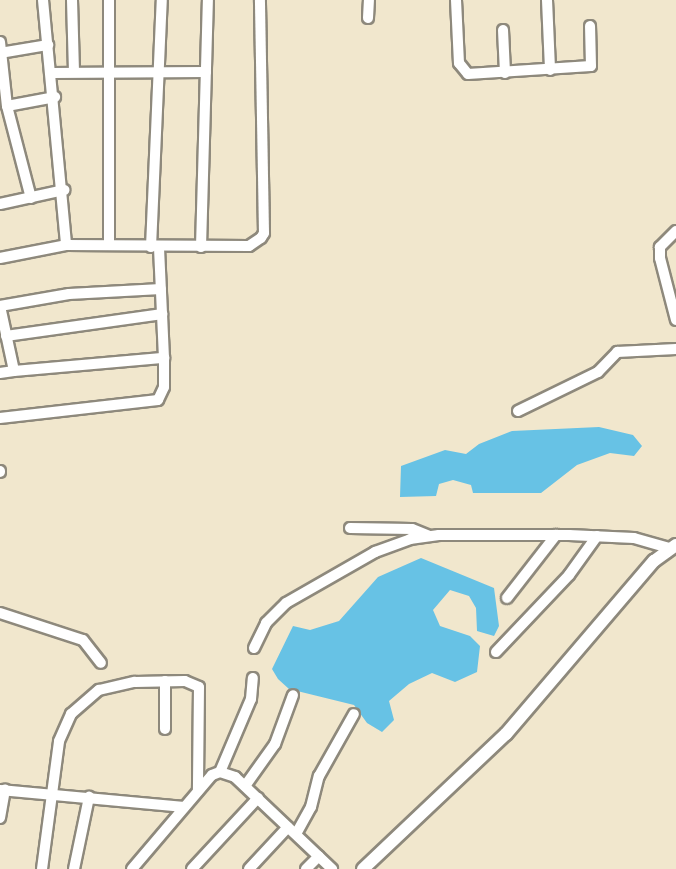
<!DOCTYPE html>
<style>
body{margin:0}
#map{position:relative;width:676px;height:869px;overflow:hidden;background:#f1e7cd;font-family:"IM FELL French Canon",serif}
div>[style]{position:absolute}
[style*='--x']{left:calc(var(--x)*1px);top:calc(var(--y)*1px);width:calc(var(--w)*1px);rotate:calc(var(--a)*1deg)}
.water>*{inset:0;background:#67c2e5}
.roads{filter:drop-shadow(2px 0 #8e897c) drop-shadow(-2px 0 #8e897c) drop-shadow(0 2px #8e897c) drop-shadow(0 -2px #8e897c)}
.minor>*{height:10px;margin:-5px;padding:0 5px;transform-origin:5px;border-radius:5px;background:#fff}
.major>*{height:12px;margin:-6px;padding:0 6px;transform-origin:6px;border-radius:6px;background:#fff}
span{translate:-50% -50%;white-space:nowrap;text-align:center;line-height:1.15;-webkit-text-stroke:5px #fff;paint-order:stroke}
</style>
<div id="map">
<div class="water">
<div style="clip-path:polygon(599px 427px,633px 435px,642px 446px,634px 456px,610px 453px,577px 465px,541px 493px,473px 493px,471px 485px,453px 480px,439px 484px,436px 496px,400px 497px,401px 466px,445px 450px,466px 454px,479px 444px,512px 431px)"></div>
<div style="clip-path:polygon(421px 558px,494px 588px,499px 626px,494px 636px,477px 631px,476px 608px,469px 596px,450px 590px,433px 610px,440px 626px,470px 636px,480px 646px,477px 672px,455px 682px,432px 673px,409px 684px,389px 701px,394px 720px,382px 732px,367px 723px,354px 705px,289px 689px,278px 679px,272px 669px,293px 626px,310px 630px,339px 621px,378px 577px)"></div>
</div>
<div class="roads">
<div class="minor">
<div style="--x:43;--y:0;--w:246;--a:84.6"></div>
<div style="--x:72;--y:0;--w:72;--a:88.4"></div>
<div style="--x:456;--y:0;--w:63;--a:87.3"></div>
<div style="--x:459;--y:63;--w:14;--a:51"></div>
<div style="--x:468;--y:74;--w:123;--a:-3.7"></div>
<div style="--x:591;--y:66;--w:40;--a:-91.4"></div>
<div style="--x:547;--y:0;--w:70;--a:87.5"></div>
<div style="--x:368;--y:18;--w:18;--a:-87"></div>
<div style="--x:503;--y:30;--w:43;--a:87.3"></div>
<div style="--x:0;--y:42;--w:64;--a:83.8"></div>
<div style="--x:7;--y:106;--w:95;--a:75.4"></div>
<div style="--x:0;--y:53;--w:49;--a:-9.5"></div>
<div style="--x:52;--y:73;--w:154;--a:-0.4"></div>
<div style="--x:7;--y:106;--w:49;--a:-10.6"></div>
<div style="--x:0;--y:204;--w:66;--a:-12.3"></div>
<div style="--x:676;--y:231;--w:23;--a:135"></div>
<div style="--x:660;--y:247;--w:11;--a:90"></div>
<div style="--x:660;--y:258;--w:64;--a:75.5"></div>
<div style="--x:109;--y:245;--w:245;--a:-90"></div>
<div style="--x:151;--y:247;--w:247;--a:-87.5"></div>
<div style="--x:201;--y:247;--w:247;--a:-88.4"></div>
<div style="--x:0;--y:258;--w:67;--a:-11.1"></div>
<div style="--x:66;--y:245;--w:183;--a:0.3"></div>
<div style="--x:249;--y:246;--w:14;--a:-34"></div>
<div style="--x:261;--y:238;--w:6;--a:-59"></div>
<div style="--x:264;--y:233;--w:233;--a:-91"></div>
<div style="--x:0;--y:306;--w:66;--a:77.8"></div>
<div style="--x:14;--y:371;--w:151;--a:-5"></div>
<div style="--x:0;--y:306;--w:70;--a:-9.9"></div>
<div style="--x:69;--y:294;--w:92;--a:-3.1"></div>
<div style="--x:6;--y:336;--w:158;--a:-8"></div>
<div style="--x:0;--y:373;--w:14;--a:-8"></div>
<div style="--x:518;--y:411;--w:89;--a:-26"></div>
<div style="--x:598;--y:372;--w:28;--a:-46"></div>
<div style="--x:617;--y:352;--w:59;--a:-2.9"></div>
<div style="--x:0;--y:418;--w:159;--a:-6.5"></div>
<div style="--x:158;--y:400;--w:14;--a:-65"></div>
<div style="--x:164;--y:387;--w:29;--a:-90"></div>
<div style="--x:164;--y:358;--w:111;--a:-92.6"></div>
<div style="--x:0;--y:471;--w:1;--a:90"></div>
<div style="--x:350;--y:528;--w:62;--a:0.9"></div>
<div style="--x:412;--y:529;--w:18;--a:22"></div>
<div style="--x:507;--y:598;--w:80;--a:-52.1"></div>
<div style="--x:0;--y:613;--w:87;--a:18"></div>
<div style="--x:83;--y:640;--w:29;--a:52"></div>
<div style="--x:254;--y:648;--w:28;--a:-64"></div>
<div style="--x:266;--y:623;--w:28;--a:-45"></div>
<div style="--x:286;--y:603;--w:103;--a:-29.8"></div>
<div style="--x:375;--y:552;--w:37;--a:-20"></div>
<div style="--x:410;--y:539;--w:29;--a:-8"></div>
<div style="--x:439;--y:535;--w:130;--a:0"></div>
<div style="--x:569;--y:535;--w:65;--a:2.6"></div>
<div style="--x:634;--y:538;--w:36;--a:16"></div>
<div style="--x:496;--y:652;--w:106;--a:-46.5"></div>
<div style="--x:569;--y:575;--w:48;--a:-54.3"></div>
<div style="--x:165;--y:681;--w:48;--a:90"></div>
<div style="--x:220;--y:772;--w:79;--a:-67"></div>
<div style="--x:251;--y:699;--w:21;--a:-85"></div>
<div style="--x:245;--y:786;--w:52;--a:-54.5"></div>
<div style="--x:275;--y:744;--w:52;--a:-69.8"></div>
<div style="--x:0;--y:790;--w:185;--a:5.3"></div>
<div style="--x:0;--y:818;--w:29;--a:-80"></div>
<div style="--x:296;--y:834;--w:31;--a:-61"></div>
<div style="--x:311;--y:807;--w:32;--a:-76"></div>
<div style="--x:319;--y:776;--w:71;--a:-60.6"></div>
<div style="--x:42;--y:869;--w:129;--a:-82.4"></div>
<div style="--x:59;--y:741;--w:30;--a:-66"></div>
<div style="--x:71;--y:714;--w:37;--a:-41"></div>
<div style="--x:99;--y:690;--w:37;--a:-13"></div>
<div style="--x:135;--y:682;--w:50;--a:-1.1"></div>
<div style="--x:185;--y:681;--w:15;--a:23"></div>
<div style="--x:199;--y:687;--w:104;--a:90.6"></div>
<div style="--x:74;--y:869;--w:74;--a:-78.2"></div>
<div style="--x:132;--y:869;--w:123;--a:-49.6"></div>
<div style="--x:212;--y:775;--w:9;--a:-21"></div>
<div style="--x:220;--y:772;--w:16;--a:18"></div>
<div style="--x:235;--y:777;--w:134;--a:43.5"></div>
<div style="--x:192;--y:869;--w:97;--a:-47.1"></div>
<div style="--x:249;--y:869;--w:57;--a:-47.1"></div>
<div style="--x:306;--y:869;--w:18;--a:-45"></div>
</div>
<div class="major">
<div style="--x:363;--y:869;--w:197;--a:-43.4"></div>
<div style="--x:506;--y:734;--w:228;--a:-49.5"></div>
<div style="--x:654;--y:561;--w:27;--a:-36"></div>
</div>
</div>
</div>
